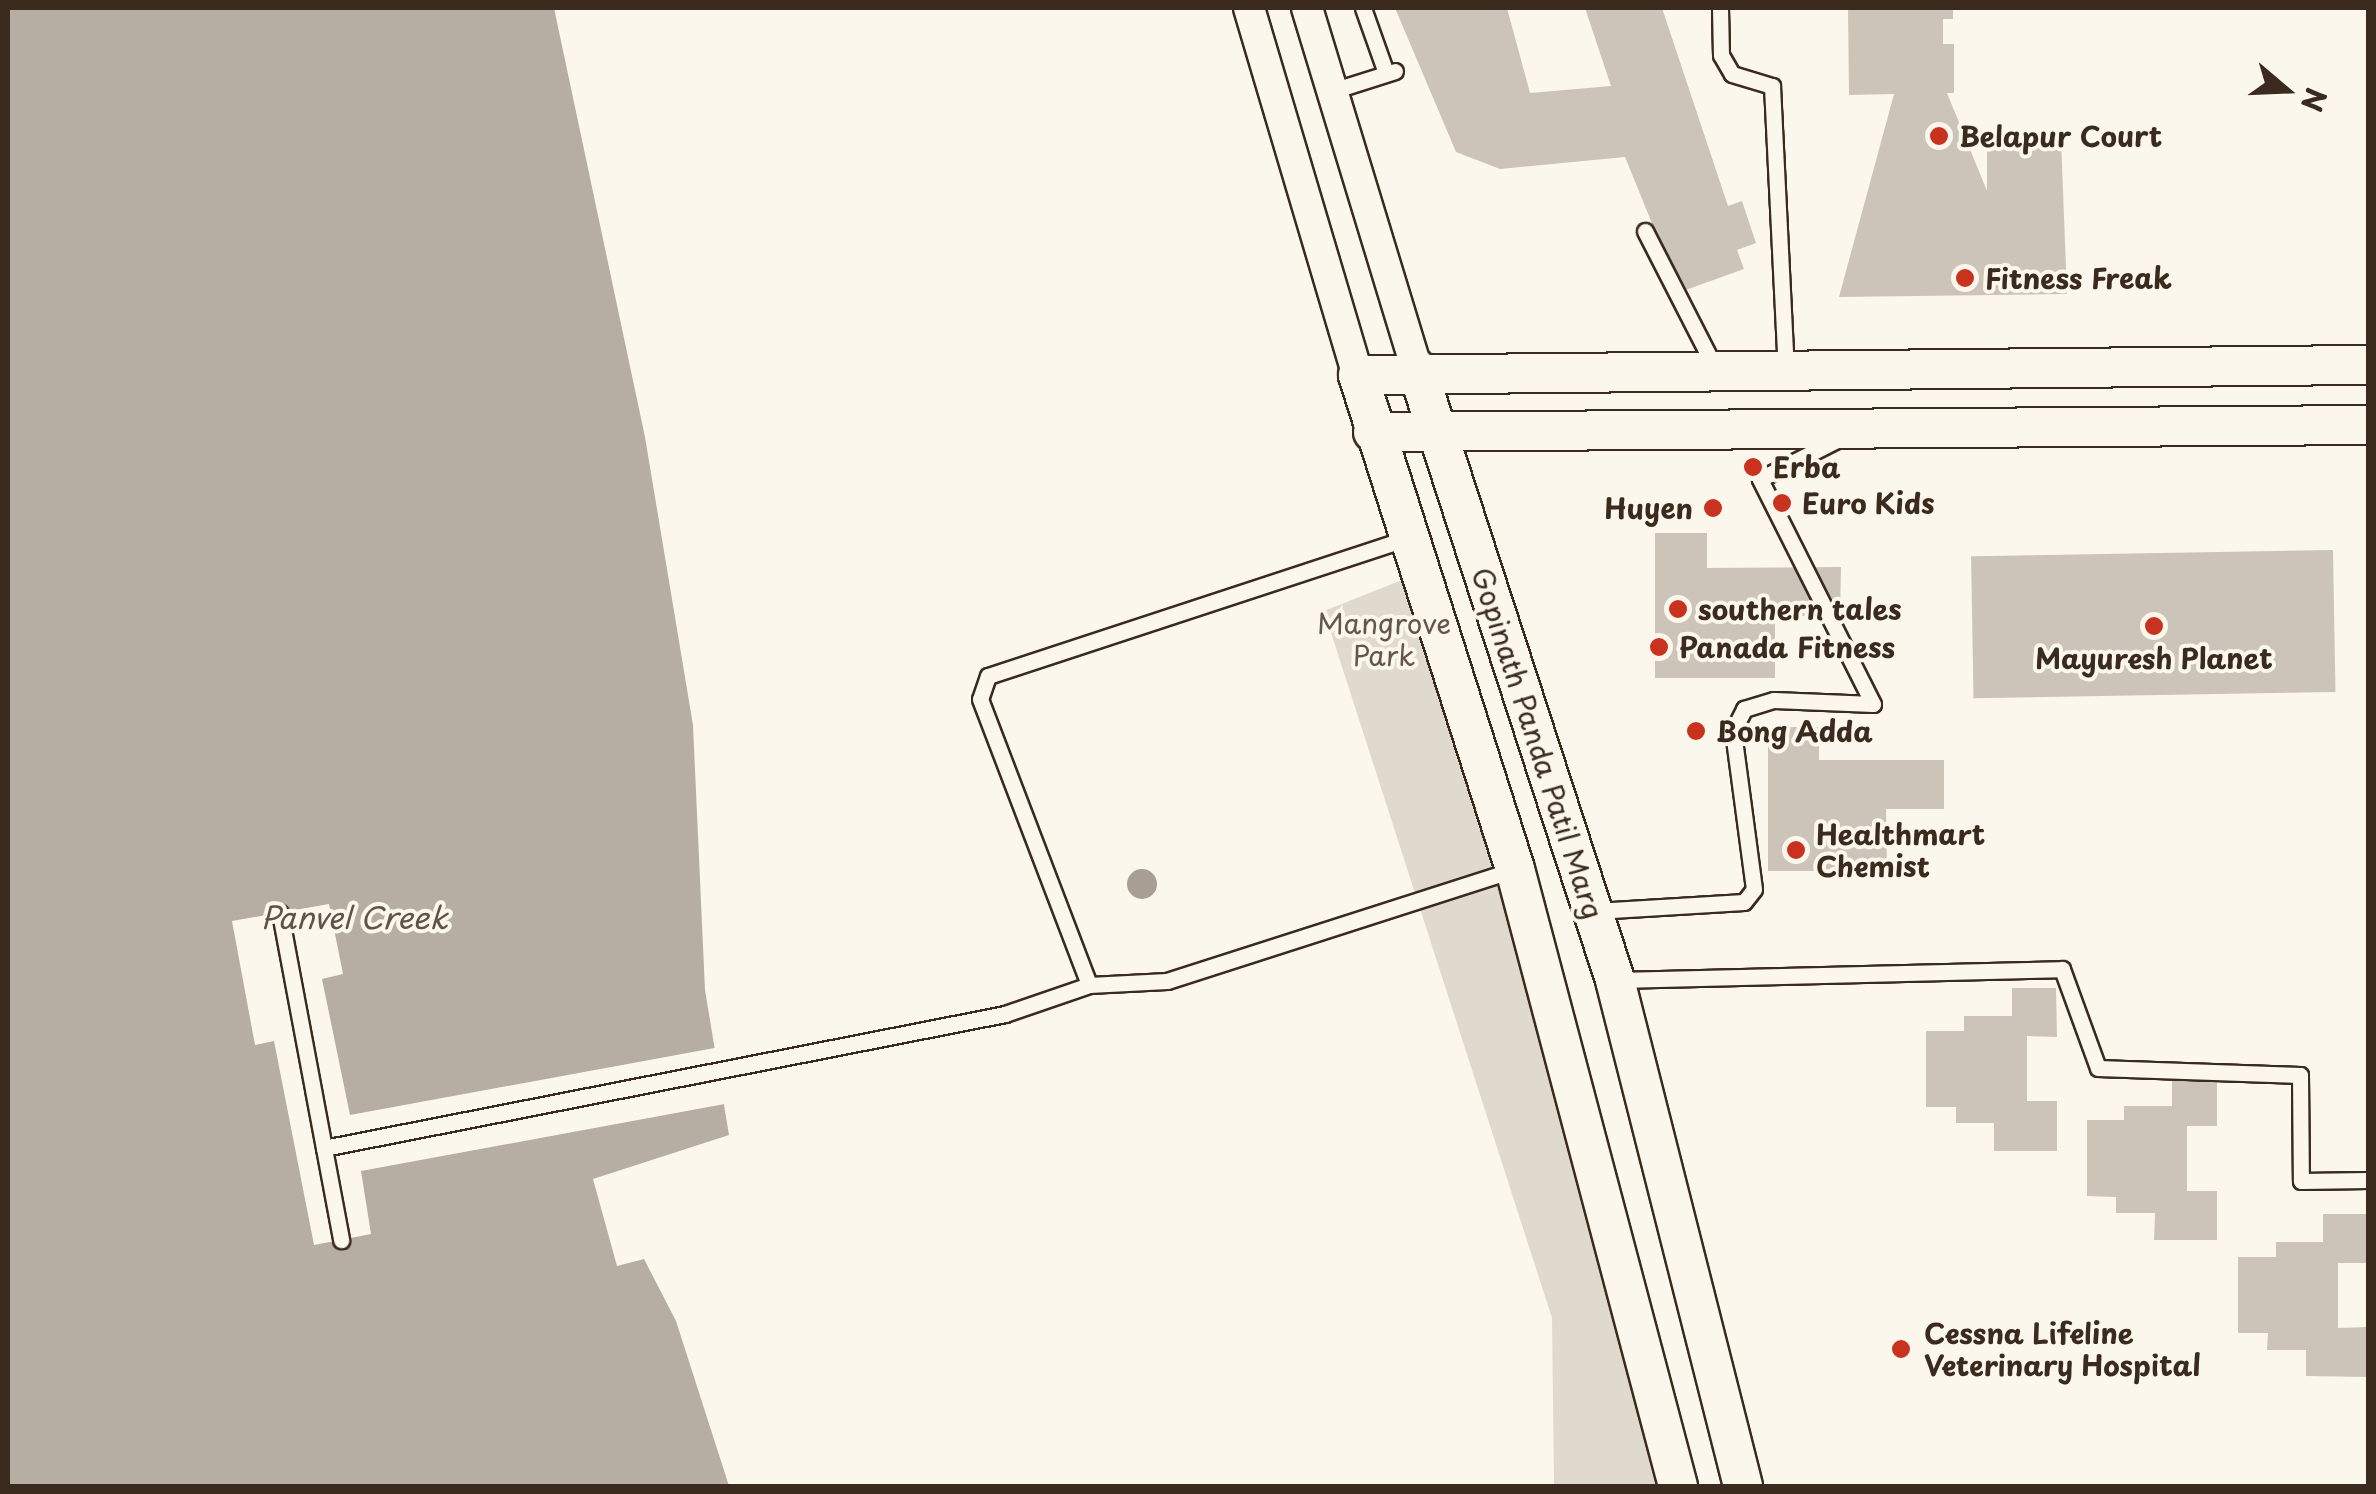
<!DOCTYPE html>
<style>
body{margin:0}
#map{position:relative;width:2376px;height:1494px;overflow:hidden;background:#fbf7ec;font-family:"Playpen Sans",sans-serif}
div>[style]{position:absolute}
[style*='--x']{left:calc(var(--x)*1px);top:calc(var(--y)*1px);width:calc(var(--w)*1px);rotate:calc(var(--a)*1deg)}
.green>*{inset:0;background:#dfd9ce}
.water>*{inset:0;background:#b6aea2}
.pier>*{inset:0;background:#fbf7ec}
.building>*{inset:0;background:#ccc4b9;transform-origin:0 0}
.roads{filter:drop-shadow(2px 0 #3b2a1e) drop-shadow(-2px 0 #3b2a1e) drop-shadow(0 2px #3b2a1e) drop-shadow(0 -2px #3b2a1e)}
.service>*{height:15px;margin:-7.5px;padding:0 7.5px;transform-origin:7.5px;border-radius:7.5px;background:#fbf7ec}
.minor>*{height:30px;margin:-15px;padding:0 15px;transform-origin:15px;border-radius:15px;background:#fbf7ec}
.tertiary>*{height:38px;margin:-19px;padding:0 19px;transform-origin:19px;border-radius:19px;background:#fbf7ec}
.trees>*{width:30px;height:30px;margin:-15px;border-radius:50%;background:#a89e93}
.dots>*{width:28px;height:28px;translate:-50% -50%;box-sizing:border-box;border:5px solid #fbf7ec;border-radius:50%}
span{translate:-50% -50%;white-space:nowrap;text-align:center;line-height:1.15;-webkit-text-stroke:8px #fbf7ec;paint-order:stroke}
.poi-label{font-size:28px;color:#3b2a1e;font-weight:700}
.left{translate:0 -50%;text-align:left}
.right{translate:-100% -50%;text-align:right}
.park-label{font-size:28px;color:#64564a}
.street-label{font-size:28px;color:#3b2a1e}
.water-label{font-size:30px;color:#605246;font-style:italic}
.frame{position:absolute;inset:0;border:10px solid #3b2a1e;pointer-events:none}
.north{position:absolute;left:2236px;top:40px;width:100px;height:100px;-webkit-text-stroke:8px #fbf7ec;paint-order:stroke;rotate:109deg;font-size:28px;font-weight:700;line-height:40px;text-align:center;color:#3b2a1e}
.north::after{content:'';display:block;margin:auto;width:35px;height:45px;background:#3b2a1e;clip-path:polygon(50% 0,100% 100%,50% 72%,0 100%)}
</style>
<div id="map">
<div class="green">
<div style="clip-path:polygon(1417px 574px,1663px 1486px,1554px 1486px,1552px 1318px,1324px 611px)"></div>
</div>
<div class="water">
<div style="clip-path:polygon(8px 8px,554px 8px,645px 437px,693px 725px,705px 990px,729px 1135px,593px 1179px,617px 1266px,644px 1259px,676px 1321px,729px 1486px,8px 1486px)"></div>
</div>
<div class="pier">
<div style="clip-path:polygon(329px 904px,343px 974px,322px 979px,350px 1115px,720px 1047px,730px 1103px,361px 1171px,371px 1234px,314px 1245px,274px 1041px,255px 1045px,232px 921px)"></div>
</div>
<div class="building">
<div style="clip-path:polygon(1395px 8px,1507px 8px,1530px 93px,1611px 86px,1585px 8px,1662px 8px,1728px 206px,1742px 201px,1756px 243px,1737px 250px,1744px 269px,1680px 292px,1625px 157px,1500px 169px,1456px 152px)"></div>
<div style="clip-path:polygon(1848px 8px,1953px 8px,1953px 19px,1943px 19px,1943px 44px,1954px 44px,1954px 93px,1947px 93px,1987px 191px,1987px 139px,2061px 138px,2067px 294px,1839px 297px,1894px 94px,1849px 95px)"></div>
<div style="clip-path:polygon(1655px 533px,1707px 533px,1707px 568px,1841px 567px,1840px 616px,1775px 616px,1775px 678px,1655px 678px)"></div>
<div style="left:2333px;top:550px;width:142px;height:362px;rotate:89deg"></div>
<div style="clip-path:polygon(1768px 727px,1819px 727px,1819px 760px,1944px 760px,1944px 809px,1886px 809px,1887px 871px,1768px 871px)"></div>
<div style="clip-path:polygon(2012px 988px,2056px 988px,2057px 1037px,2027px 1036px,2027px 1101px,2057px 1101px,2057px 1151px,1994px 1151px,1994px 1123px,1956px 1123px,1956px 1107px,1926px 1107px,1926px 1031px,1964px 1031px,1964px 1016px,2012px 1016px)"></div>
<div style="clip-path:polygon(2217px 1077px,2217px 1126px,2187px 1126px,2187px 1191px,2217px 1191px,2217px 1240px,2154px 1240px,2155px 1213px,2116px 1213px,2116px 1197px,2087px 1196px,2087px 1120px,2124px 1120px,2124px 1106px,2172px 1106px,2172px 1078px)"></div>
<div style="clip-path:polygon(2323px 1214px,2368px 1214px,2368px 1263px,2338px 1263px,2338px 1328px,2368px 1327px,2368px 1377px,2306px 1376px,2306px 1350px,2267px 1350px,2268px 1333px,2238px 1333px,2238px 1257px,2276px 1257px,2276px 1242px,2323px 1242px)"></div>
</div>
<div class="roads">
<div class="service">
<div style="--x:1363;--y:8;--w:69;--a:70.5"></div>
<div style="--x:1720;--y:8;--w:47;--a:88.8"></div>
<div style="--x:1721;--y:55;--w:22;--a:60"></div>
<div style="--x:1732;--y:74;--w:42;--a:16.7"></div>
<div style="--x:1772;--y:86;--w:283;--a:87.2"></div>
<div style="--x:1332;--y:91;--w:66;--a:-17.6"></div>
<div style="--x:1645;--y:231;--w:156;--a:62.9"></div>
<div style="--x:1405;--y:539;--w:439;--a:161.8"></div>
<div style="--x:988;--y:676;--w:24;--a:109"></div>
<div style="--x:980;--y:699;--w:306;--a:69.1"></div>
<div style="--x:1089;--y:985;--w:78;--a:-2.9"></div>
<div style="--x:1167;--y:981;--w:366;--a:-17.8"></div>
<div style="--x:1595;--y:911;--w:149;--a:-3.5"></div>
<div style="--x:1744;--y:902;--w:16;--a:-52"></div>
<div style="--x:1754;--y:889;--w:159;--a:-97.6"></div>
<div style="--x:1733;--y:731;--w:25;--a:-63"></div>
<div style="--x:1744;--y:709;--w:31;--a:-17"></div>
<div style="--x:1774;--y:700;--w:99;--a:2.3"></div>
<div style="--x:1873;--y:704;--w:252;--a:-116.7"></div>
<div style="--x:1760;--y:479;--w:86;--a:-26.9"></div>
<div style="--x:280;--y:913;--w:333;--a:79.4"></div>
<div style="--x:1615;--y:980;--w:447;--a:-1.4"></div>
<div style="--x:2062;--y:969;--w:105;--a:70"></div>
<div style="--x:2098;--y:1068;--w:202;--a:2"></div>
<div style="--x:2300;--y:1075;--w:106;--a:89.5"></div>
<div style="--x:2301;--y:1181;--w:67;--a:-0.9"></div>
<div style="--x:324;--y:1148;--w:694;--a:-11.13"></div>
<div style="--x:1005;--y:1014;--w:89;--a:-19"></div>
</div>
<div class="minor">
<div style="--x:1249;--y:8;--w:383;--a:73.5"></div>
<div style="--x:1307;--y:8;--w:377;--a:73.1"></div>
</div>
<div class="tertiary">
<div style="--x:1417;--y:369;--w:642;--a:72.04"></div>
<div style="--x:1615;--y:980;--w:522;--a:75.8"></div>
<div style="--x:1373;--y:432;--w:995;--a:-0.4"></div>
<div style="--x:1678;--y:1486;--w:638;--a:-104.8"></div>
<div style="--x:1515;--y:869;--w:518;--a:-107.63"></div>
<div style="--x:1358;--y:375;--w:1010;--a:-0.57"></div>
</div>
</div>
<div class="trees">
<div style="left:1142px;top:884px"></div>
</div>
<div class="dots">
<div style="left:1939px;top:136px;background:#c8321e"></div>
<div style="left:1965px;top:278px;background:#c8321e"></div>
<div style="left:1753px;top:467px;background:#c8321e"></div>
<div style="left:1782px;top:503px;background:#c8321e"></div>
<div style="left:1713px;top:508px;background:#c8321e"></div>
<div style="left:1678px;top:609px;background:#c8321e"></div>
<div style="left:2154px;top:626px;background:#c8321e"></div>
<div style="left:1659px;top:647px;background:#c8321e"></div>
<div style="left:1696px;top:731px;background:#c8321e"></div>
<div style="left:1796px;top:850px;background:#c8321e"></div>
<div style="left:1901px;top:1349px;background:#c8321e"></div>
</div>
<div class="poi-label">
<span class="left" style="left:1959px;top:136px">Belapur Court</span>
<span class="left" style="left:1985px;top:278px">Fitness Freak</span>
<span class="left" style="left:1773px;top:467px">Erba</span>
<span class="left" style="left:1802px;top:503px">Euro Kids</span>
<span class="right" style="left:1693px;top:508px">Huyen</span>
<span class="left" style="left:1698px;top:609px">southern tales</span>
<span class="left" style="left:1679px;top:647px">Panada Fitness</span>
<span style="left:2154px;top:658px">Mayuresh Planet</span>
<span class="left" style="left:1716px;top:731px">Bong Adda</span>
<span class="left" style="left:1816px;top:850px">Healthmart<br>Chemist</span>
<span class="left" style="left:1924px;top:1349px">Cessna Lifeline<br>Veterinary Hospital</span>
</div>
<div class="park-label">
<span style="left:1384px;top:639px">Mangrove<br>Park</span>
</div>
<div class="street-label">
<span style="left:1538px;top:743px;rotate:72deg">Gopinath Panda Patil Marg</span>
</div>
<div class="water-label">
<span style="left:354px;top:917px">Panvel Creek</span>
</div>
<div class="frame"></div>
<div class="north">N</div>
</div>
